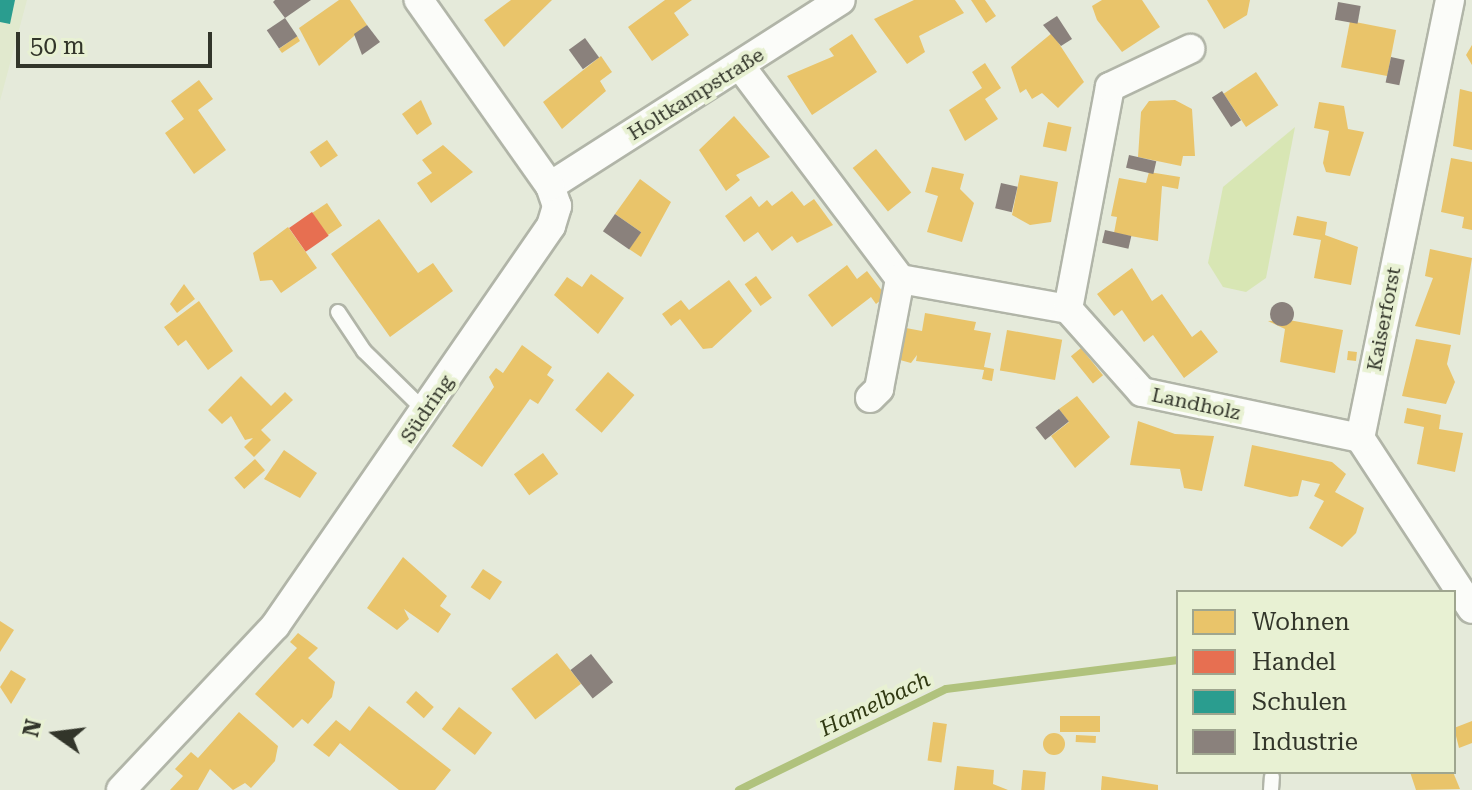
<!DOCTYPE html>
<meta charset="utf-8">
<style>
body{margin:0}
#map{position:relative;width:1472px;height:790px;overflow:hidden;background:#e5eada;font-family:"Roboto Serif",serif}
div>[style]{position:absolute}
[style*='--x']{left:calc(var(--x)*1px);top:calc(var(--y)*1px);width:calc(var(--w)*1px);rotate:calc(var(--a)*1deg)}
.built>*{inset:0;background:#e1e9ce}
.green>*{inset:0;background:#d8e6b4}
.homes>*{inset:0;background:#e9c46a;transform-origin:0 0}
.round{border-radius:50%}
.shops>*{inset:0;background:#e76f51;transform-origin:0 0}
.schools>*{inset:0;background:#2a9d8f}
.industry>*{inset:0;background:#8a817c;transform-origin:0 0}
.stream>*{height:8px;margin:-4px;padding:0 4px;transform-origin:4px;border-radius:4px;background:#b0c27d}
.roads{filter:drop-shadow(2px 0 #b1b5a8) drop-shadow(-2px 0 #b1b5a8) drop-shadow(0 2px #b1b5a8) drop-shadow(0 -2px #b1b5a8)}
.service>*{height:14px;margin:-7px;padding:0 7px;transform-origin:7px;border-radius:7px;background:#fbfcf9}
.minor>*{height:28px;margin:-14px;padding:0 14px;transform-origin:14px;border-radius:14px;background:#fbfcf9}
span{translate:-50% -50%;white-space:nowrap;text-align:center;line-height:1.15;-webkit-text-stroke:8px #e8f1d3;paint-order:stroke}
.street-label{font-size:20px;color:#32352a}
.water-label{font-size:22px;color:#303912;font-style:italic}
.legend{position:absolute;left:1176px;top:590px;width:280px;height:184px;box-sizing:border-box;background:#e8f1d3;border:2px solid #9fa68f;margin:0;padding:10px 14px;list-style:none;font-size:24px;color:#32352a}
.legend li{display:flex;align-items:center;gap:16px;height:40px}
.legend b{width:40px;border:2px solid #9fa68f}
.north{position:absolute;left:16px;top:694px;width:80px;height:80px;-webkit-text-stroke:6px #e8f1d3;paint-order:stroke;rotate:284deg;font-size:22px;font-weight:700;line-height:32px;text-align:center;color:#32352a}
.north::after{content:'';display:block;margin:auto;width:28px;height:36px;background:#32352a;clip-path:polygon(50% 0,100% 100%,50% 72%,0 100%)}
.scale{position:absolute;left:16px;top:32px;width:196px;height:36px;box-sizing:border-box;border:4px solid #32352a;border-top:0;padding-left:10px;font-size:24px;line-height:28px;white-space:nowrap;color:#32352a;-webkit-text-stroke:6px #e8f1d3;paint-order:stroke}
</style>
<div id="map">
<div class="built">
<div style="clip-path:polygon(0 0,27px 0,0 101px)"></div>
</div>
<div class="green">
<div style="clip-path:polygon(1295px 127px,1266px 278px,1246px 292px,1223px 287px,1208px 263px,1223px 187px)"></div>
</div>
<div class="homes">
<div style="clip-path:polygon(339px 0,350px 0,367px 25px,319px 66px,299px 28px)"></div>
<div style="clip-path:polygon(511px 0,552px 0,504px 47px,484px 20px)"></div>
<div style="clip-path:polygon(665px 0,692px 0,674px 13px,689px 35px,652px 61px,628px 27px)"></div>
<div style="clip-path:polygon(914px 0,955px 0,964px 13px,919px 36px,925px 52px,907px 64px,874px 19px)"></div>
<div style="clip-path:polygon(971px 0,985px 0,996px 16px,986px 23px)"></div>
<div style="clip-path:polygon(1102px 0,1142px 0,1160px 27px,1122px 52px,1097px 20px,1092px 6px)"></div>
<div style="clip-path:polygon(1207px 0,1250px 0,1247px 15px,1224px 29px)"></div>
<div style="left:1350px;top:21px;width:47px;height:47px;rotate:11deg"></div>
<div style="clip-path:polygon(1052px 33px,1084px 82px,1058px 108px,1042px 93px,1032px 99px,1026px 89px,1020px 93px,1011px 67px)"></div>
<div style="clip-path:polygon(852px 34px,877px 72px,812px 115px,787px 76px,834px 56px,829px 49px)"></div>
<div style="clip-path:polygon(297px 36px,300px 41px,282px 53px,279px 49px)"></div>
<div style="clip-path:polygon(1472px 45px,1472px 65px,1466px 55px)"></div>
<div style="clip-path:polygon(601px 56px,612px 72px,600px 81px,606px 91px,562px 129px,543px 102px)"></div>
<div style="clip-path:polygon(985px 63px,1001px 88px,985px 99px,998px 119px,965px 141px,949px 110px,982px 88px,972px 72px)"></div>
<div style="left:1256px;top:72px;width:40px;height:39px;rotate:56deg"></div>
<div style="clip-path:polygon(199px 80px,213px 99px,198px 110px,226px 150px,194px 174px,165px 133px,184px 119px,171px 101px)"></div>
<div style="clip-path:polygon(1460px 89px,1472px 92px,1472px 150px,1453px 146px)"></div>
<div style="clip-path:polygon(421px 100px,432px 124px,417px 135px,402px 114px)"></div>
<div style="clip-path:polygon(1175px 100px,1192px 109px,1195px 156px,1183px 156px,1181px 166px,1138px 157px,1141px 112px,1149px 101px)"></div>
<div style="clip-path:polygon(1319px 102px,1344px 106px,1348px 129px,1364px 132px,1350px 176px,1326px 172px,1323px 163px,1329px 131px,1314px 128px)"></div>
<div style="clip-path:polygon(734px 116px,770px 157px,736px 175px,740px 180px,726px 191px,699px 150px)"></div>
<div style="left:1048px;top:122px;width:24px;height:25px;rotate:12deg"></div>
<div style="left:327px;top:140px;width:19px;height:21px;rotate:55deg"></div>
<div style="clip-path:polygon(443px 145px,473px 172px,431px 203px,417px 183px,432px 173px,422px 160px)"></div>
<div style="left:876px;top:149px;width:56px;height:30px;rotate:51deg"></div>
<div style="clip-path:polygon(1451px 158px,1472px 162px,1472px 230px,1462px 228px,1464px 217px,1441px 212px)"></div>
<div style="clip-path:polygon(932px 167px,964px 174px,960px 189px,974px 203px,962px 242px,927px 232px,938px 196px,925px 192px)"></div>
<div style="clip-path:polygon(1149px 172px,1180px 177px,1178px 189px,1162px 186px,1158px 241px,1114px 233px,1117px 217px,1111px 216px,1119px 178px,1146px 183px)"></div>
<div style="clip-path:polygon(1020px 175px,1058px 182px,1051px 222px,1030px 225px,1012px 215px)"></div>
<div style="clip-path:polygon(640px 179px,671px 202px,641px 257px,629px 249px,641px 232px,615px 214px)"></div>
<div style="clip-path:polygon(792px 191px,804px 206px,814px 199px,833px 225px,797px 243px,792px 236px,772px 251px,758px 232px,744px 242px,725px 216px,751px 196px,759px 207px,767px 200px,772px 206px)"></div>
<div style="left:327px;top:203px;width:27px;height:18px;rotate:56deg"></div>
<div style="clip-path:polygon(1297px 216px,1327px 222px,1325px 235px,1358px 247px,1351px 285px,1314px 278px,1321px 240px,1293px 235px)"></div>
<div style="clip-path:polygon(379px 219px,418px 273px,433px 263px,453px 291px,390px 337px,331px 254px)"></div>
<div style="clip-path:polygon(288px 227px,317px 268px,281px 293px,272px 280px,260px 281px,253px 253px)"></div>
<div style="clip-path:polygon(1430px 249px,1472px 258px,1460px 335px,1415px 326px,1433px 278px,1425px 276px)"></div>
<div style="clip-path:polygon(847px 265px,857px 279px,867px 271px,886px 296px,876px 304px,871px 297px,832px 327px,808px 295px)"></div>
<div style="clip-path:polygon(1132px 268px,1152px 301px,1162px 294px,1192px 337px,1201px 330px,1218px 352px,1184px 378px,1153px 335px,1144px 342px,1122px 310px,1114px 316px,1097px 294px)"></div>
<div style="clip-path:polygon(591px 274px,624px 298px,598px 334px,554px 295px,567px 277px,582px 287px)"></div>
<div style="left:756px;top:276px;width:27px;height:14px;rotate:54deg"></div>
<div style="clip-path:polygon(729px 280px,752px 311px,712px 348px,703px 349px,680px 319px,671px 326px,662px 314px,681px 300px,689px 310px)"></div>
<div style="clip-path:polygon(184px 284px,195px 299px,177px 313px,170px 304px)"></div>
<div style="clip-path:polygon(199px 301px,233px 351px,208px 370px,186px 340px,178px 346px,164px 327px)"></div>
<div style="clip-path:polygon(925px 313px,976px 322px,974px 330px,991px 333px,984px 367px,994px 369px,992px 381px,982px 379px,984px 370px,916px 361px,917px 355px,911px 363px,900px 360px,906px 328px,922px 331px)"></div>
<div style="clip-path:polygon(1289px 320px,1343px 330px,1335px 373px,1280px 362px,1285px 329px,1268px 321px)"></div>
<div style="left:1007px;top:330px;width:56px;height:41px;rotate:10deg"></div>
<div style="clip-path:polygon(1416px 339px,1451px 345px,1447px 364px,1455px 382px,1446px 404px,1402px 396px)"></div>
<div style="clip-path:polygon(522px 345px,552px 367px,547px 375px,554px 380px,538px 404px,530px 399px,482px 467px,452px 446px,494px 387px,489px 377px,496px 368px,503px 373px)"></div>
<div style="left:1081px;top:348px;width:35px;height:13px;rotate:51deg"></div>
<div style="left:1348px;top:351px;width:9px;height:9px;rotate:6deg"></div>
<div style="left:608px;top:372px;width:35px;height:50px;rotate:41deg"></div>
<div style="clip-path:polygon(241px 376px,271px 406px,285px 392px,293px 400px,261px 430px,271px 440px,254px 457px,244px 447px,253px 438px,245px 440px,231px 416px,222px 424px,208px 410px)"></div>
<div style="clip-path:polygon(1077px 396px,1110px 437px,1075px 468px,1051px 436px,1069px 422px,1059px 409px)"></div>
<div style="clip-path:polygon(1407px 408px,1441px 415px,1439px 429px,1463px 433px,1455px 472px,1417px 464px,1424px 427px,1404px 423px)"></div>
<div style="clip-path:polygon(1138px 421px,1175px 434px,1214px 436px,1202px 491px,1184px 488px,1180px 469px,1130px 465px)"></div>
<div style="clip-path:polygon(1252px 445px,1332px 462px,1346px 474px,1335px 492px,1364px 508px,1356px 533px,1342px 547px,1309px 528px,1324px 501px,1314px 496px,1320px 484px,1302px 480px,1298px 496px,1290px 497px,1244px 486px)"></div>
<div style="clip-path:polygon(284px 450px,317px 473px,300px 498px,264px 479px)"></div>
<div style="left:543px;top:453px;width:26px;height:36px;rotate:54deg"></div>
<div style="left:255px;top:459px;width:15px;height:28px;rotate:48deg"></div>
<div style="clip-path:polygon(403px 557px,447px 596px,440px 606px,451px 614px,438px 633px,404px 609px,409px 619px,397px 630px,367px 608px)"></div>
<div style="left:483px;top:569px;width:23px;height:22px;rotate:34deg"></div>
<div style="clip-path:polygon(0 621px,14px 630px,0 652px)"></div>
<div style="clip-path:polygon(298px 633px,318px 648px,308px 658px,335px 682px,332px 697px,308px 724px,302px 719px,293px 728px,255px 694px,297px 648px,290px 642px)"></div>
<div style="left:557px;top:653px;width:39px;height:58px;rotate:52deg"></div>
<div style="clip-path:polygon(11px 670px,26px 679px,11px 704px,0 687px)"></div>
<div style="left:416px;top:691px;width:24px;height:15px;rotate:42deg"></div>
<div style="clip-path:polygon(369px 706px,451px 770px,435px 790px,399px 790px,340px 743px,329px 757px,313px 745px,336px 720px,350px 731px)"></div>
<div style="left:459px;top:707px;width:42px;height:28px;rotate:38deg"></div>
<div style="clip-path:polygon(239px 712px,278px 746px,275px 761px,251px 788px,245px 783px,233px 790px,210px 769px,198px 790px,170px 790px,183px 776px,175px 769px,191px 752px,198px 758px)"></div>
<div style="left:1060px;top:716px;width:40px;height:16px"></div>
<div style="clip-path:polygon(1472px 721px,1472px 743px,1459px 748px,1454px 728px)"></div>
<div style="left:933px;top:722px;width:14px;height:39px;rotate:8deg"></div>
<div class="round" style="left:1043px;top:733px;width:22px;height:22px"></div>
<div style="left:1076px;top:735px;width:20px;height:7px;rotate:3deg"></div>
<div style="clip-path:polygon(957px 766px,994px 770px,993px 784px,1008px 790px,954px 790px)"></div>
<div style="left:1023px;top:770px;width:23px;height:20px;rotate:5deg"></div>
<div style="clip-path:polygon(1410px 772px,1453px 772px,1460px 789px,1416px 790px)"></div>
<div style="clip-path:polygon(1102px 776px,1158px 785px,1158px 790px,1101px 790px)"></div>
</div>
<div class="shops">
<div style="left:312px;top:212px;width:29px;height:28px;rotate:55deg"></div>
</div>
<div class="schools">
<div style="clip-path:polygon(0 0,15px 0,10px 24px,0 22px)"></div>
</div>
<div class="industry">
<div style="clip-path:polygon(311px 0,285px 18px,273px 2px,275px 0)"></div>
<div style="left:1338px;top:2px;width:23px;height:18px;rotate:10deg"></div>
<div style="clip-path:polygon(1057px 16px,1072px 39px,1061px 46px,1043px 25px)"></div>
<div style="left:285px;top:18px;width:22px;height:22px;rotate:56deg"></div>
<div style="clip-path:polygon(367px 25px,380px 42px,362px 55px,354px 34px)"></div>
<div style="left:585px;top:38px;width:24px;height:20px;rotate:54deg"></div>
<div style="left:1391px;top:57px;width:14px;height:26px;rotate:12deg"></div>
<div style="left:1222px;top:91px;width:35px;height:12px;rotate:57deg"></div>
<div style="left:1129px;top:155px;width:28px;height:13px;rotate:13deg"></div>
<div style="left:1001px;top:183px;width:17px;height:26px;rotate:13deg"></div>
<div style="left:615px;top:214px;width:32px;height:21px;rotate:35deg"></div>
<div style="left:1105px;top:230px;width:27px;height:13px;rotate:13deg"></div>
<div class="round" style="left:1270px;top:302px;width:24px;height:24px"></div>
<div style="left:1059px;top:409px;width:16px;height:30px;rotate:52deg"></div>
<div style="left:591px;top:654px;width:36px;height:26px;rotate:52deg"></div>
</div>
<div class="stream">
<div style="--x:739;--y:790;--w:230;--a:-26"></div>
<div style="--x:946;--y:689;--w:234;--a:-7.1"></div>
</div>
<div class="roads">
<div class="service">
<div style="--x:338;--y:312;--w:47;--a:56.3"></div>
<div style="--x:364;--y:351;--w:86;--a:44.5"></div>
<div style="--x:1271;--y:790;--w:13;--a:-86"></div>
</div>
<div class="minor">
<div style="--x:1450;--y:0;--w:447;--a:101.6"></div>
<div style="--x:1360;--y:438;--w:204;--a:56.8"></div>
<div style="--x:741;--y:67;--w:265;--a:53.1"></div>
<div style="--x:900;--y:279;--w:171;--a:10.1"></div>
<div style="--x:1068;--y:309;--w:111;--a:48.3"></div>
<div style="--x:1142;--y:392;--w:223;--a:11.9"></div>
<div style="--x:550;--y:186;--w:345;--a:-32.6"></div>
<div style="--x:1068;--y:309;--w:226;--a:-79.3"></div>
<div style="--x:1110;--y:87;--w:89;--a:-25.4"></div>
<div style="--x:870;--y:398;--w:13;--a:-45"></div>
<div style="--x:879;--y:389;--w:112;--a:-79.2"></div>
<div style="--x:121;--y:790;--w:225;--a:-46.8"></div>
<div style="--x:275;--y:626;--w:486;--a:-55.4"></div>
<div style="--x:551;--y:226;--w:21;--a:-73"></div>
<div style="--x:557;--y:206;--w:21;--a:-109"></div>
<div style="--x:550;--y:186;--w:228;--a:-125.2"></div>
</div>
</div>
<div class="street-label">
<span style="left:696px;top:94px;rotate:-32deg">Holtkampstraße</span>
<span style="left:1384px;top:319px;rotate:-79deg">Kaiserforst</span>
<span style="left:1196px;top:404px;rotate:12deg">Landholz</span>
<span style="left:427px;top:409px;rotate:-56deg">Südring</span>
</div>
<div class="water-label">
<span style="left:875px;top:704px;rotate:-26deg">Hamelbach</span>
</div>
<ul class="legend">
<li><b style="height:22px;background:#e9c46a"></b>Wohnen</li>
<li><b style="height:22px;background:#e76f51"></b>Handel</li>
<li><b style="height:22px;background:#2a9d8f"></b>Schulen</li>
<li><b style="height:22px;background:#8a817c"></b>Industrie</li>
</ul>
<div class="north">N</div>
<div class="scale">50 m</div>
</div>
